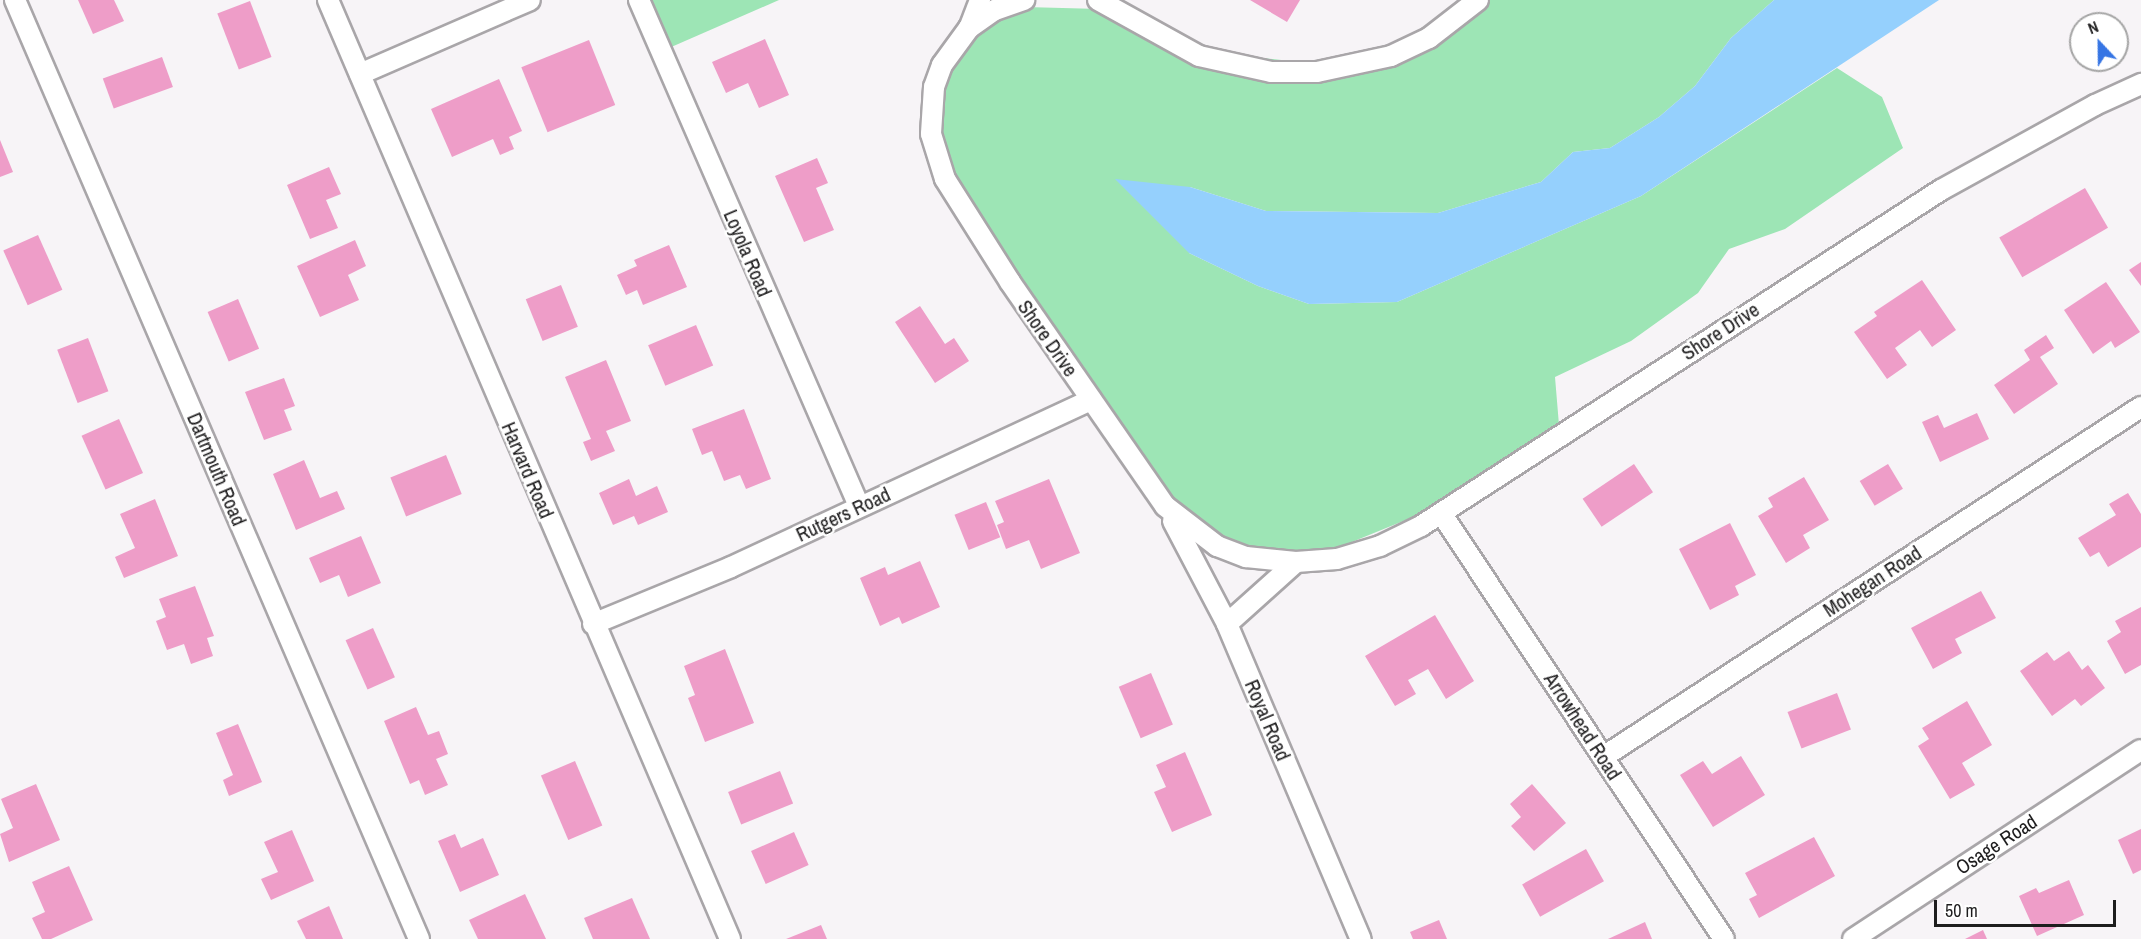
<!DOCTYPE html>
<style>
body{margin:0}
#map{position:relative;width:2141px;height:939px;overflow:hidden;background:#f7f4f7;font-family:"Archivo Narrow",sans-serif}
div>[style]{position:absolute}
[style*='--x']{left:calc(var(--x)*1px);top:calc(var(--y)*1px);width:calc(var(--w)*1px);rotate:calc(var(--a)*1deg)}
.green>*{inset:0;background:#9de5b5}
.water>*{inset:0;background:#95d0fd}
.building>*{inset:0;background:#ee9dc8;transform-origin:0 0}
.roads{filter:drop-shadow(2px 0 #a9a6a9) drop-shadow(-2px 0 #a9a6a9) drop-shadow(0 2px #a9a6a9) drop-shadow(0 -2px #a9a6a9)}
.street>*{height:20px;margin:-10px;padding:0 10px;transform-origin:10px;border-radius:10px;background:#fff}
span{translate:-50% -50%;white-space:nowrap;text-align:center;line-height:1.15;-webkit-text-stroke:5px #fff;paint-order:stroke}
.street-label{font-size:20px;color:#1e1d1e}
.north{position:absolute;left:2069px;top:12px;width:60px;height:60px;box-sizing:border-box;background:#fff;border:2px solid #a5a5a5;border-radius:50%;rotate:338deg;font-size:16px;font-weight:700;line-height:24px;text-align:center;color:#1e1d1e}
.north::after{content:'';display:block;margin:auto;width:21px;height:27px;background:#3675e4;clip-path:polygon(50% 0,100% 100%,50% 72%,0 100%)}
.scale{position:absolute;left:1934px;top:900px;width:182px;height:27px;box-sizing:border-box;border:3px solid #1e1d1e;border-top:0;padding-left:8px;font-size:18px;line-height:21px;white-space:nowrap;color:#1e1d1e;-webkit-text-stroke:4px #fff;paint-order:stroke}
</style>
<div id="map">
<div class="green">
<div style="clip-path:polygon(642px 0,779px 0,669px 48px)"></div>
<div style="clip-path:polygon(1472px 0,1774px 0,1731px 38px,1695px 86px,1659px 117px,1610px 148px,1573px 152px,1541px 182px,1438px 213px,1266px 211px,1190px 187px,1189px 253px,1258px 286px,1309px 304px,1397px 302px,1641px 196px,1837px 68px,1882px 97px,1903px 148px,1785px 229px,1729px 249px,1698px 293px,1631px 341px,1555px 377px,1560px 437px,1484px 488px,1303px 562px,1192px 536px,932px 148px,941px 73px,978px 29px,1025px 7px,1100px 9px,1172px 48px,1372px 70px)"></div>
</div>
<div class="water">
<div style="clip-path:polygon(1774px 0,1939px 0,1641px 196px,1397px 302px,1309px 304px,1258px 286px,1189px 253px,1115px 179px,1190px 187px,1266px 211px,1438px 213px,1541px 182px,1573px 152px,1610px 148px,1659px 117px,1695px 86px,1731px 38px)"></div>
</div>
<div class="building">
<div style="clip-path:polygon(78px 0,114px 0,124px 21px,93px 34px)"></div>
<div style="clip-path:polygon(1250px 0,1300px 0,1287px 22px)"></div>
<div style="left:250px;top:1px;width:60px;height:35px;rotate:69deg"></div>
<div style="clip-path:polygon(765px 39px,789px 95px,759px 108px,748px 83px,726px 93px,712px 62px)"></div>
<div style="left:589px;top:40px;width:70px;height:73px;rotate:68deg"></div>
<div style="left:162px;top:57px;width:32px;height:63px;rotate:70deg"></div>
<div style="clip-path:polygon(499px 79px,522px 131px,509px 137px,514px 149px,500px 155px,493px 139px,452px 157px,431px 109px)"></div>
<div style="clip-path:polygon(0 140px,13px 172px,0 177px)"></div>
<div style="clip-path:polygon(817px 158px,828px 183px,816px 188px,834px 230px,804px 242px,775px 176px)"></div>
<div style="clip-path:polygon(329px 167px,341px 194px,326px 200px,338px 228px,310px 239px,287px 185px)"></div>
<div style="left:2085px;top:188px;width:46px;height:99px;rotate:60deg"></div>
<div style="left:38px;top:235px;width:60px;height:38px;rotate:66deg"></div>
<div style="clip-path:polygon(355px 240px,366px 266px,348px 275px,359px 300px,320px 317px,297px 266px)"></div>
<div style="clip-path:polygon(669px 245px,687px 287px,643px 305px,637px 290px,626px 295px,617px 275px,637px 266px,634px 260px)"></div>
<div style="clip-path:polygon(2141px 262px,2141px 286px,2129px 270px)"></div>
<div style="clip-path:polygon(1922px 280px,1956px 330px,1932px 347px,1920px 330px,1895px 348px,1907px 365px,1887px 379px,1854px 332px,1877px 316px,1874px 312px)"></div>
<div style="clip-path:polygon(2106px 282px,2140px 332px,2115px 348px,2111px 341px,2093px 354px,2064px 310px)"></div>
<div style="left:561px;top:285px;width:45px;height:38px;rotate:68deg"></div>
<div style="left:238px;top:299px;width:54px;height:33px;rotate:67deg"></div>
<div style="clip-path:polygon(920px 306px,945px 344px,954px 338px,969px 361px,935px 383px,895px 322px)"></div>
<div style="left:696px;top:325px;width:44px;height:52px;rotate:67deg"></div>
<div style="clip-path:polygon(2046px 335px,2054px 348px,2040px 357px,2058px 384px,2014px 414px,1994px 385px,2030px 360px,2024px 350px)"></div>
<div style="left:88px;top:338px;width:57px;height:33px;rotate:69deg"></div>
<div style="clip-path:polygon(606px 360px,631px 421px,606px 431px,615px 451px,591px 461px,583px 442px,591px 439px,565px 377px)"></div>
<div style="clip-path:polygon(284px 378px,295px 406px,284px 410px,292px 430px,264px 440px,245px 392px)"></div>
<div style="clip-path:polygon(744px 409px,771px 479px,746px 489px,740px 475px,724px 481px,712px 451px,702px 455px,692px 429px)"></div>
<div style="clip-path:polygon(1977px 413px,1989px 439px,1940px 462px,1922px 422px,1938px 415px,1944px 428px)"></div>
<div style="left:119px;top:419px;width:59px;height:41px;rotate:66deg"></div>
<div style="left:446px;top:455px;width:42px;height:60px;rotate:68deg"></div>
<div style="clip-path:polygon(304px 460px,320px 498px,337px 491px,345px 509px,296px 530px,273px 474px)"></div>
<div style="left:1634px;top:464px;width:34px;height:62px;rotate:56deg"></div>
<div style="left:1888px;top:464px;width:29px;height:33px;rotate:59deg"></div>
<div style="clip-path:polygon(1804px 477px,1829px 520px,1803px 535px,1810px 548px,1786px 563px,1758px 516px,1773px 507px,1768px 498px)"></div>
<div style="clip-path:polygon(629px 479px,636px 496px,657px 486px,668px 512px,638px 525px,634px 516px,613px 525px,599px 493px)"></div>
<div style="clip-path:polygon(1049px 479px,1080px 553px,1041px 569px,1029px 540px,1006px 549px,997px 525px,1004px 522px,995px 501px)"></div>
<div style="clip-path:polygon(2128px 493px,2141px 514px,2141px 547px,2108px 567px,2099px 552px,2090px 557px,2078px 538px,2116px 515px,2109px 504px)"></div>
<div style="clip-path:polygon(155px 499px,178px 556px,124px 578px,115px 557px,135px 548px,120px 514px)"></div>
<div style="left:986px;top:502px;width:38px;height:34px;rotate:68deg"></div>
<div style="clip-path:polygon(1730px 523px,1756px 575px,1735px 586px,1739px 595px,1710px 610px,1679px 549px)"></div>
<div style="clip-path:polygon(361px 536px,381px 583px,348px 597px,339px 575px,320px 583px,309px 558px)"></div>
<div style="clip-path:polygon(920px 561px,940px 607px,902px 624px,899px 617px,880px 626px,860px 578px,885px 567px,888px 575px)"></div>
<div style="clip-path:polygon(195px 586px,214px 636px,207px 638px,213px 656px,191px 664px,184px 644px,167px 650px,156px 621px,166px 617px,159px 599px)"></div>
<div style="clip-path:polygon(1981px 591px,1996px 618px,1955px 639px,1962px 653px,1933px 669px,1911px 628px)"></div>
<div style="clip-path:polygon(2141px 607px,2141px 665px,2125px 674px,2107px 641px,2121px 632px,2115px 621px)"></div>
<div style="clip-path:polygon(1435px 615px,1474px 681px,1446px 699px,1428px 669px,1408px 680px,1416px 694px,1395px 706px,1365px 656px)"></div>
<div style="left:373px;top:628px;width:54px;height:30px;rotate:66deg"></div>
<div style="clip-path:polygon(725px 649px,754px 723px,705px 742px,688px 698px,695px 695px,684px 666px)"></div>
<div style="clip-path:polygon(2069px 651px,2082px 670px,2088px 665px,2105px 688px,2081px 706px,2075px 699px,2052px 716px,2020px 671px,2047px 652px,2054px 661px)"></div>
<div style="left:1151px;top:673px;width:56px;height:35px;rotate:67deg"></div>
<div style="left:1837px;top:693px;width:39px;height:53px;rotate:69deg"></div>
<div style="clip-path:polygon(1967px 701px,1992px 745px,1962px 763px,1975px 785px,1950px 799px,1918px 746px,1929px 739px,1922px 728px)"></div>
<div style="clip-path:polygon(416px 707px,428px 735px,439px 731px,448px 754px,436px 759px,448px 785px,425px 795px,419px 780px,410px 784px,384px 721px)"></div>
<div style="clip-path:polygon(238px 724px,262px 782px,229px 796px,223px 780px,233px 775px,216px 733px)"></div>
<div style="clip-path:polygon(1185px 752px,1212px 815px,1172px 832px,1154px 792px,1166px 787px,1156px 765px)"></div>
<div style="clip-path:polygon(1741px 756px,1765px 795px,1713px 827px,1680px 775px,1703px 761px,1712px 774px)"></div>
<div style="left:575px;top:761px;width:70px;height:37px;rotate:67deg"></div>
<div style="left:780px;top:771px;width:35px;height:56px;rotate:68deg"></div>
<div style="clip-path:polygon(36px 784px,60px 840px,9px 862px,0 834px,13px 828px,1px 799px)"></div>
<div style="clip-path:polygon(1532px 784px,1566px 823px,1534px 851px,1511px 826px,1521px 817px,1510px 804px)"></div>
<div style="clip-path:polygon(2141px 829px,2141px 870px,2133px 874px,2118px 840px)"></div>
<div style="clip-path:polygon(292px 830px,314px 881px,271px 900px,261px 879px,278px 872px,264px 842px)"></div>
<div style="left:794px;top:832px;width:36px;height:47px;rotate:66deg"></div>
<div style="clip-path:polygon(455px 834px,461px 848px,483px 838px,499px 875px,460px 892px,438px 841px)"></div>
<div style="clip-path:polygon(1814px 837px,1835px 876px,1759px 918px,1749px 899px,1757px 895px,1745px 873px)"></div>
<div style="left:1586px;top:849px;width:37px;height:73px;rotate:61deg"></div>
<div style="clip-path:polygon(69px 866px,93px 920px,51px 939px,42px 939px,32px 918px,45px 912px,32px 882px)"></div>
<div style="clip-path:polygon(2069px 880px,2084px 915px,2037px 936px,2019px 896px,2036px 888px,2039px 893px)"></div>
<div style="clip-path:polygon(525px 894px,546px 939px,478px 939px,469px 920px)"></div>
<div style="clip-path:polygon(632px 898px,650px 939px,593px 939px,584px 918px)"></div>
<div style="clip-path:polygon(329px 906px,343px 939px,306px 939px,297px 921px)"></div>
<div style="clip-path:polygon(1439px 920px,1447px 939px,1413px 939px,1410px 932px)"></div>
<div style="clip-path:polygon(1645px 922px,1652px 939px,1608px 939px)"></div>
<div style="clip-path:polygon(821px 925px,827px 939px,786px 939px)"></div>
<div style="clip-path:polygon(1983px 930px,1987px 939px,1965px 939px)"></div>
</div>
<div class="roads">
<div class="street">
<div style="--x:15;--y:0;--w:1022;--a:66.72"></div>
<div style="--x:328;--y:0;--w:1021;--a:66.82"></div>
<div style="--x:639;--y:0;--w:552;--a:66.5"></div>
<div style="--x:980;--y:0;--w:30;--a:111"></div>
<div style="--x:969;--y:28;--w:46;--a:126.1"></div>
<div style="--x:942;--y:65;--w:23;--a:110"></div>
<div style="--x:934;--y:87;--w:47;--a:93.7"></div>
<div style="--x:931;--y:134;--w:47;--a:72.7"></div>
<div style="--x:945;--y:179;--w:122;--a:57.7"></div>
<div style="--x:1010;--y:282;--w:272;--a:55.3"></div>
<div style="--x:1165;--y:506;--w:66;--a:37.6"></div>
<div style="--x:1217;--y:546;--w:31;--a:21"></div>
<div style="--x:1246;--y:557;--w:50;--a:5.7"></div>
<div style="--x:1098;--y:0;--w:115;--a:29"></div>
<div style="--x:1199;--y:56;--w:74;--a:12.5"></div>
<div style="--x:1271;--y:72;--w:46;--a:0"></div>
<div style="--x:1317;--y:72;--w:76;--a:-12.2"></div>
<div style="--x:1391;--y:56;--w:42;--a:-25.3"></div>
<div style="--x:1429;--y:38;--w:62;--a:-37.8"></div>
<div style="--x:969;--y:28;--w:32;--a:-35"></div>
<div style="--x:995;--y:10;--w:31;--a:-19"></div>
<div style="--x:360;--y:74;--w:185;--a:-23.5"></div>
<div style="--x:1441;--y:513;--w:511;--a:56.4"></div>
<div style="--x:1173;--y:521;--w:116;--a:62.3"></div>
<div style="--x:1227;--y:624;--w:342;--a:67"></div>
<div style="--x:593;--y:624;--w:149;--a:-22.4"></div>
<div style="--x:731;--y:567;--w:397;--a:-24.9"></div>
<div style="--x:1227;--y:624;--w:93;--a:-41.9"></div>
<div style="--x:1296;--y:562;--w:41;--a:-4.2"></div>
<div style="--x:1337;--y:559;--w:45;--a:-16.8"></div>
<div style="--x:1380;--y:546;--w:46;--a:-26"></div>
<div style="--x:1421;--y:526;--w:619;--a:-32.87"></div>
<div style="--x:1941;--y:190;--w:176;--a:-28.9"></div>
<div style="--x:2095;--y:105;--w:51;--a:-24.5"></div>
<div style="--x:1603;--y:757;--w:642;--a:-33.05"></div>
<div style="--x:1853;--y:939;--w:344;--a:-33.3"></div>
</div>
</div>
<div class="street-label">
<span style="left:748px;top:253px;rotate:67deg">Loyola Road</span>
<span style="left:1720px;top:331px;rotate:-33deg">Shore Drive</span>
<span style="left:1048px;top:338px;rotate:55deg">Shore Drive</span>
<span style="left:217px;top:469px;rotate:67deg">Dartmouth Road</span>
<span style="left:528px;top:470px;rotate:67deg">Harvard Road</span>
<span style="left:843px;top:514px;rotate:-25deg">Rutgers Road</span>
<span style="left:1872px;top:581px;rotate:-33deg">Mohegan Road</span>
<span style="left:1268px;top:720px;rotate:67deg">Royal Road</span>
<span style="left:1583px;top:726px;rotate:57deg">Arrowhead Road</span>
<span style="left:1996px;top:844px;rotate:-33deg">Osage Road</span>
</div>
<div class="north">N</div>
<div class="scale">50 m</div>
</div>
